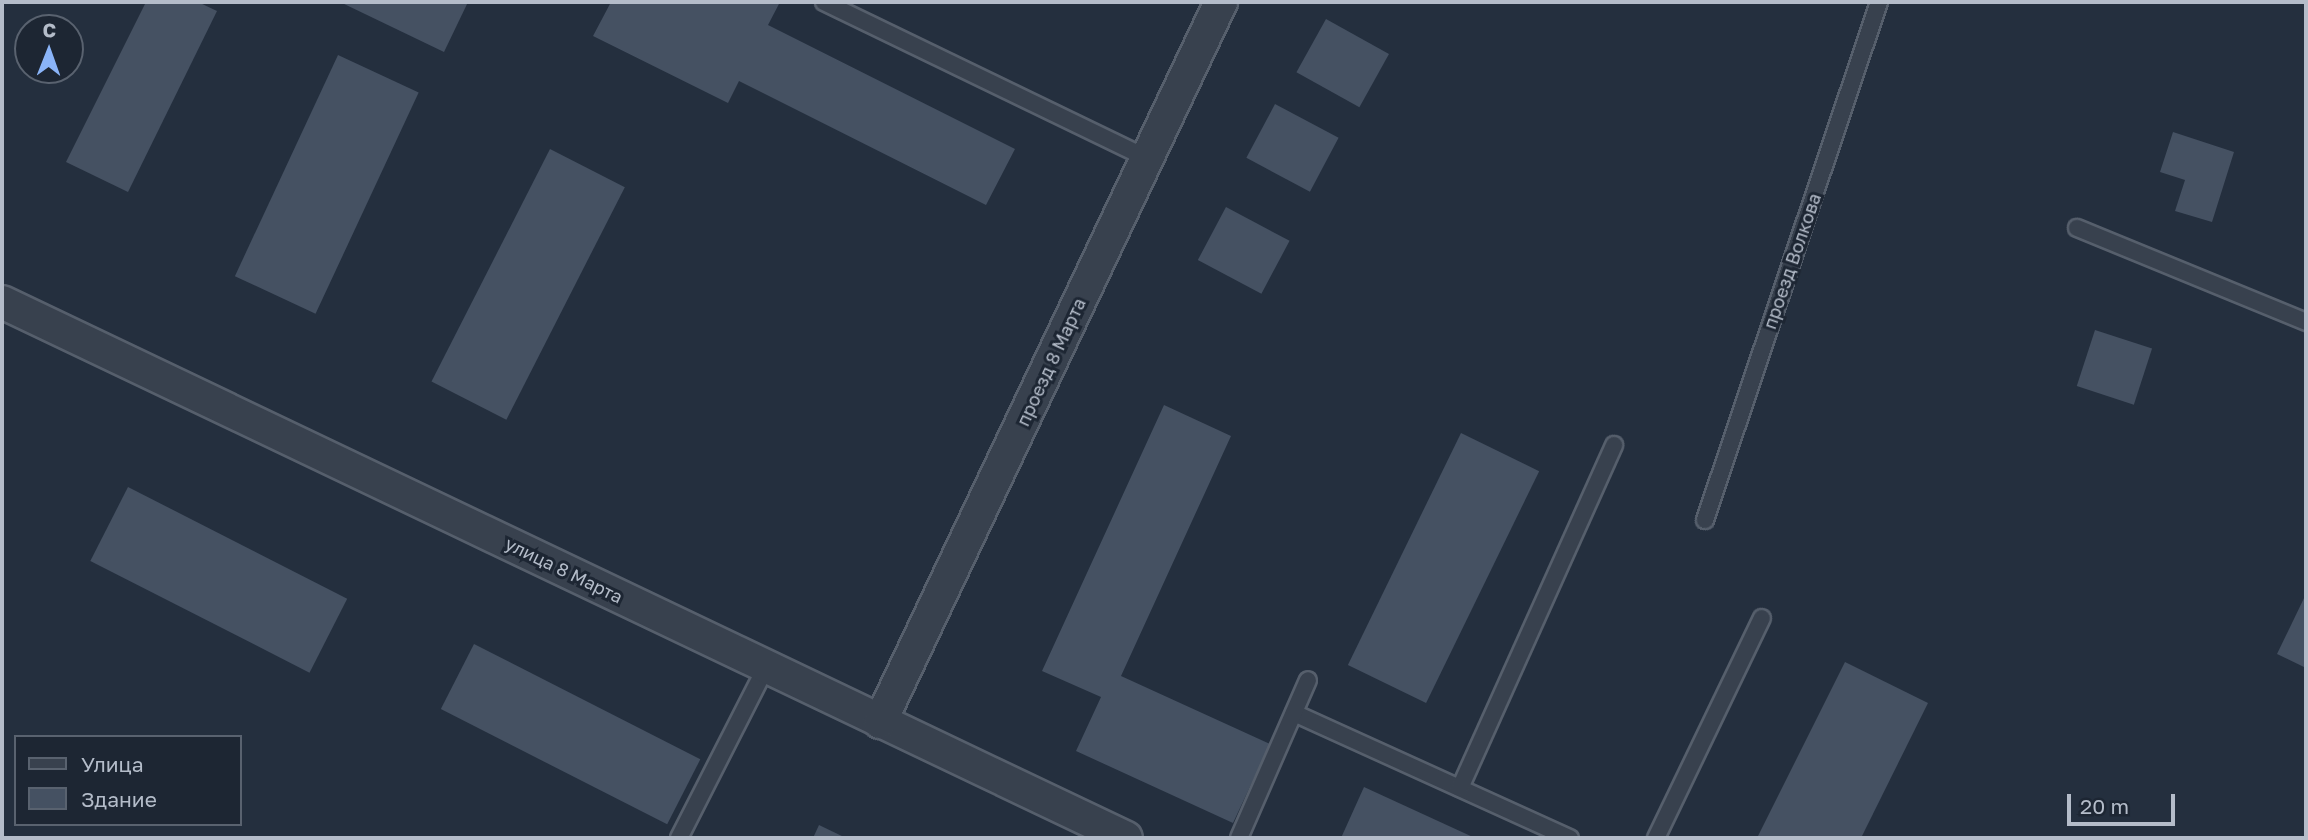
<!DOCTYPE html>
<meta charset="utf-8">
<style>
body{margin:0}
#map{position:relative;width:2308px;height:840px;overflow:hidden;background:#242f3e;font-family:"Golos Text",sans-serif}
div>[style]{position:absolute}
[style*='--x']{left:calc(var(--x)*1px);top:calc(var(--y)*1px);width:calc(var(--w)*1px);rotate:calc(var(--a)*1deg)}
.building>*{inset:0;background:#455162;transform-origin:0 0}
.roads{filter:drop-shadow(2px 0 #565f6c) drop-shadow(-2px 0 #565f6c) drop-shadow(0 2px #565f6c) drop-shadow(0 -2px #565f6c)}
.lane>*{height:16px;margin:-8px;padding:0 8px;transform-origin:8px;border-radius:8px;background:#38414e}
.street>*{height:32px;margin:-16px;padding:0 16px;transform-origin:16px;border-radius:16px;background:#38414e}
span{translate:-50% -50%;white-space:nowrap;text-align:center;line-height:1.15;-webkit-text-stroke:6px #1d2633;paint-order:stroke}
.street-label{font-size:18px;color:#b4bcc9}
.frame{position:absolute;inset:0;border:4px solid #b4bcc9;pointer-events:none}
.legend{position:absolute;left:14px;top:735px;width:228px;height:91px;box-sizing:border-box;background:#1d2633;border:2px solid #59626f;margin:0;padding:9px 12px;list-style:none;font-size:21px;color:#b4bcc9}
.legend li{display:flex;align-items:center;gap:14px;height:35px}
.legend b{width:35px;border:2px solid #59626f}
.north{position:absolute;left:14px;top:14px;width:70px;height:70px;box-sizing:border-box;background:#1d2633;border:2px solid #59626f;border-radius:50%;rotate:1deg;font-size:19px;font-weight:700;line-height:28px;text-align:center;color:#b4bcc9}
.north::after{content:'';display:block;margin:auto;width:24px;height:32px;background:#8ab4f8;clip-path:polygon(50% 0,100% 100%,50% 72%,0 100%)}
.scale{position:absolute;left:2067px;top:794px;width:108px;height:32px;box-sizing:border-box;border:4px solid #b4bcc9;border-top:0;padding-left:9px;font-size:21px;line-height:24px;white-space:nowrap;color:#b4bcc9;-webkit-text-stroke:5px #1d2633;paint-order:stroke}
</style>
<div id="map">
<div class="building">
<div style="clip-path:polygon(146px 2px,198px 2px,217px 11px,128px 192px,66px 162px)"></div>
<div style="clip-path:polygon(340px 2px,468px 2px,444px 52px)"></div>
<div style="clip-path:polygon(611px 2px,780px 2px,768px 25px,1015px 149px,986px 205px,739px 81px,728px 103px,593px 36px)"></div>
<div style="left:1326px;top:19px;width:72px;height:61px;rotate:29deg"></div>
<div style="left:338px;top:55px;width:89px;height:244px;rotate:25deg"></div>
<div style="left:1275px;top:104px;width:72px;height:61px;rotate:28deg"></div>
<div style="clip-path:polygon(2173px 132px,2234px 152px,2212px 222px,2175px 211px,2185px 180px,2160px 172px)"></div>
<div style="left:550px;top:149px;width:84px;height:261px;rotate:27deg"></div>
<div style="left:1226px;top:207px;width:72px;height:60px;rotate:28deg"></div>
<div style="left:2095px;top:330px;width:60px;height:59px;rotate:18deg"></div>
<div style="clip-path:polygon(1164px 405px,1231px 436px,1121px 676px,1270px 744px,1233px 823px,1076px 751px,1101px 697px,1042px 671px)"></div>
<div style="left:1461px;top:433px;width:87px;height:258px;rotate:26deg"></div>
<div style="left:128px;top:487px;width:246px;height:83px;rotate:27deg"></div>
<div style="clip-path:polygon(2306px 594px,2306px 668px,2277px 654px)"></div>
<div style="left:474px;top:644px;width:254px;height:73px;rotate:27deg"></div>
<div style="clip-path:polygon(1845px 662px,1928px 703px,1861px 838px,1757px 838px)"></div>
<div style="clip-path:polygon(1364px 787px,1475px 838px,1341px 838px)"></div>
<div style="clip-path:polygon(819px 825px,846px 838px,813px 838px)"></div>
</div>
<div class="roads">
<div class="lane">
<div style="--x:824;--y:2;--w:359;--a:25.8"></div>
<div style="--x:2077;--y:228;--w:248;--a:22.3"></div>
<div style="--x:1705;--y:520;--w:546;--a:-71.43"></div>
<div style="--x:1294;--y:713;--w:303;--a:24.4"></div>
<div style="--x:1460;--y:788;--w:376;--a:-65.8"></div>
<div style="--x:679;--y:838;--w:192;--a:-63"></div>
<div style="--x:1239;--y:838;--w:172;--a:-66.4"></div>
<div style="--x:1656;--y:838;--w:244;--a:-64.3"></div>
</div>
<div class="street">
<div style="--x:2;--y:302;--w:1245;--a:25.49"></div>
<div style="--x:880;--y:722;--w:797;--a:-64.66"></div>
</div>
</div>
<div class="street-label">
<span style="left:1792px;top:261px;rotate:-71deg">проезд Волкова</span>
<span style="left:1051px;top:362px;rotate:-65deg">проезд 8 Марта</span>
<span style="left:564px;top:570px;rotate:26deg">улица 8 Марта</span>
</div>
<div class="frame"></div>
<ul class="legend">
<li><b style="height:9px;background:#38414e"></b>Улица</li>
<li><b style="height:19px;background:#455162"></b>Здание</li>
</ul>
<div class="north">С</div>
<div class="scale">20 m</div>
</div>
